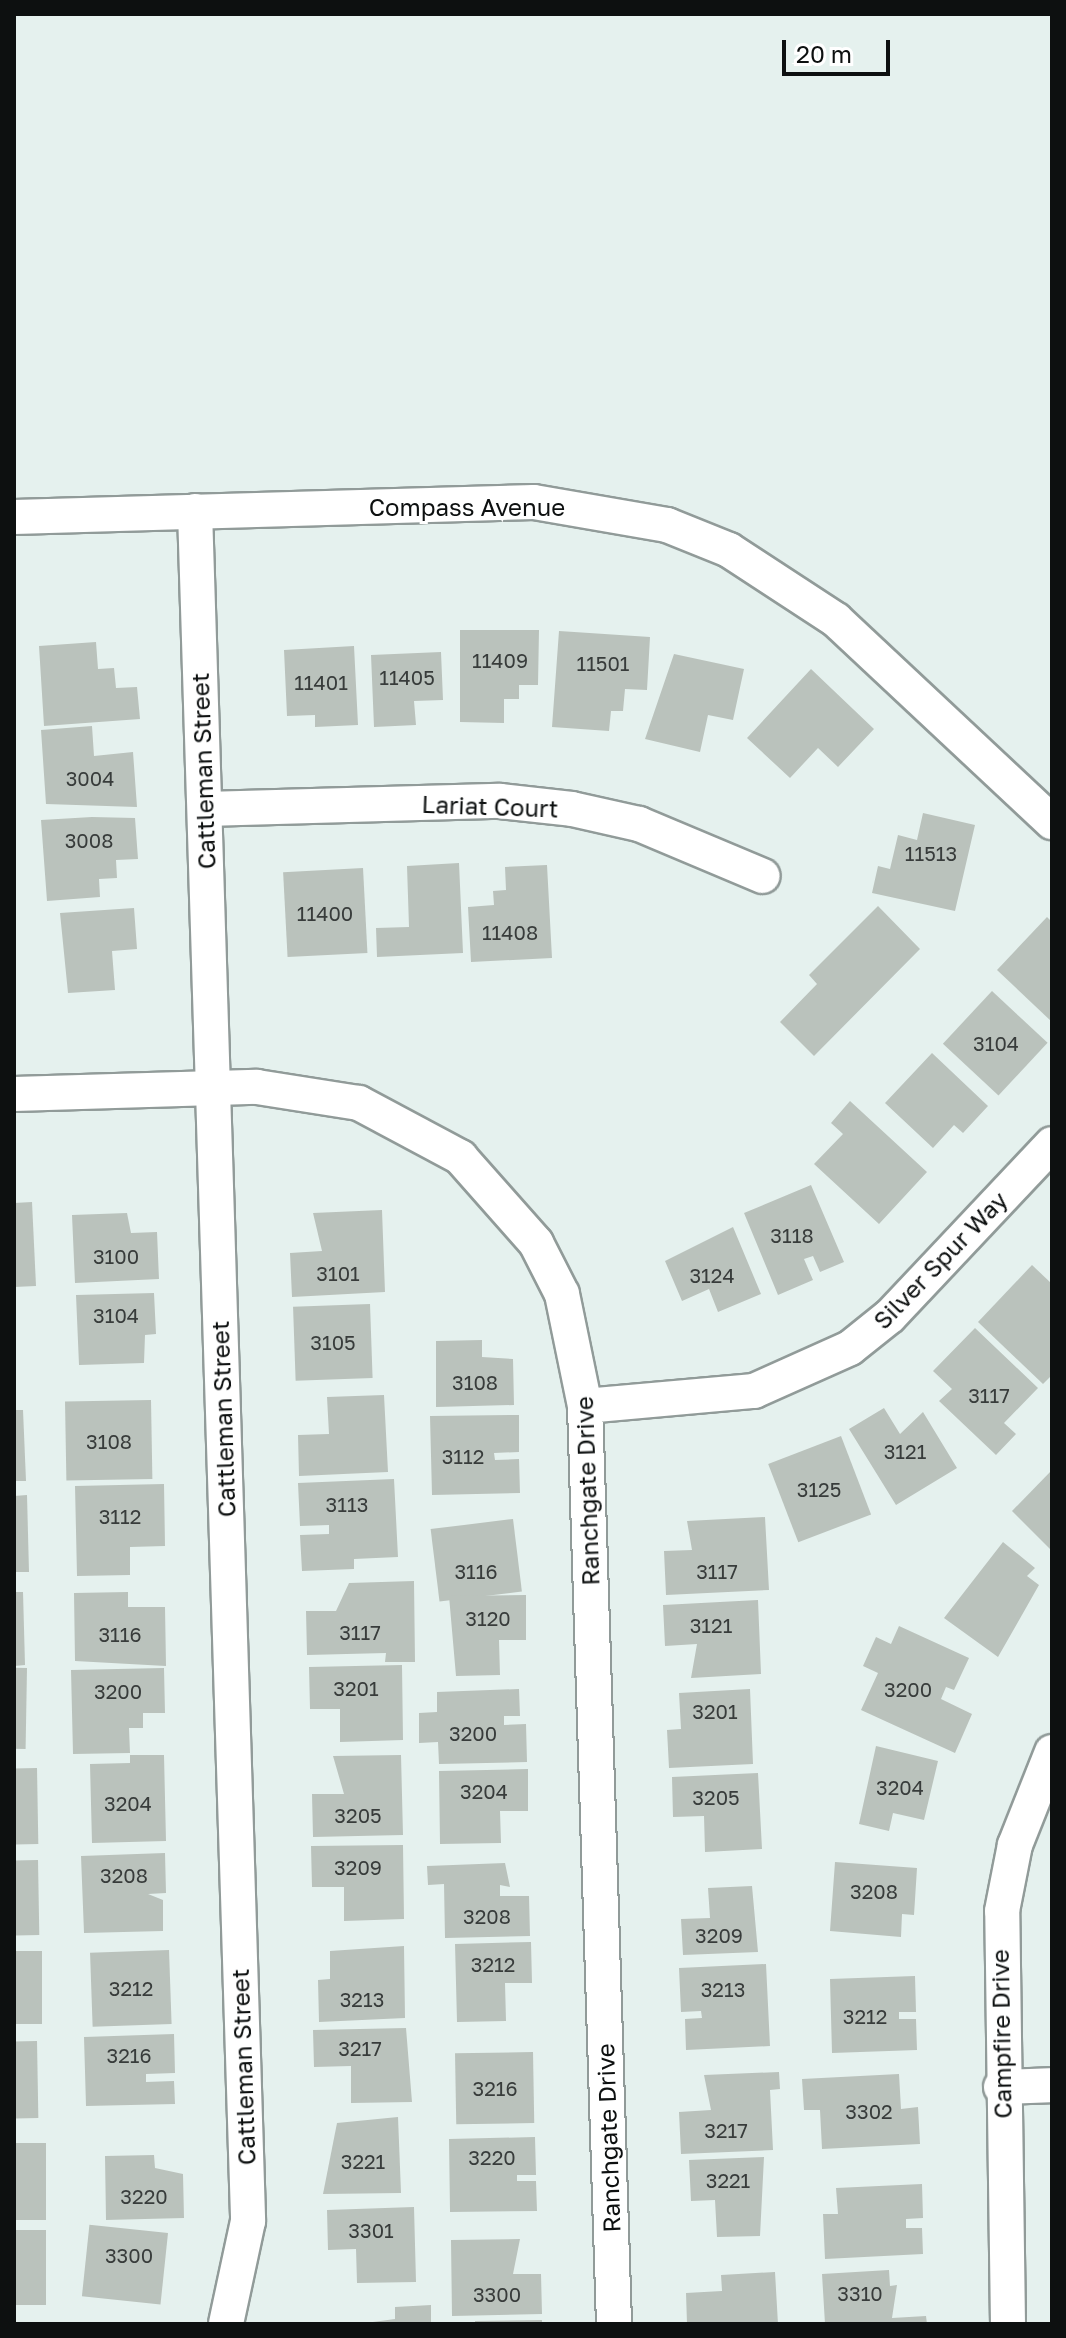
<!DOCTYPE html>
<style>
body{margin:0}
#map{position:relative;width:1066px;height:2338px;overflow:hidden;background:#e5f1ee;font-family:"Golos Text",sans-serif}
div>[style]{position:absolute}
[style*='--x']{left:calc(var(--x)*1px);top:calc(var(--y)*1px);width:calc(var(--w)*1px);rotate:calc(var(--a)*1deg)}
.building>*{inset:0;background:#bac2bc;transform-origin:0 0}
.roads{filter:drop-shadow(2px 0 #919b99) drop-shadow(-2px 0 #919b99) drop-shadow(0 2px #919b99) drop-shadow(0 -2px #919b99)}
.street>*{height:34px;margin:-17px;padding:0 17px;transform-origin:17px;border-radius:17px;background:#fff}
span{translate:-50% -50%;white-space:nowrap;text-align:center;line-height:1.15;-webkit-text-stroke:6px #fff;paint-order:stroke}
.number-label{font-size:20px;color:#383c3b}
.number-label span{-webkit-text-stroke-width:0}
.street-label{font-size:24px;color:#0d1010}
.frame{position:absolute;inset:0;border:16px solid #0d1010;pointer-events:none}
.scale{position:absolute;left:782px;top:40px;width:108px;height:36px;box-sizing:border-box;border:4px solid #0d1010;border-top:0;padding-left:10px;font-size:24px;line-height:28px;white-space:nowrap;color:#0d1010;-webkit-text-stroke:6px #fff;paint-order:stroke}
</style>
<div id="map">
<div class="building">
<div style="clip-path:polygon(460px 630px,539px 630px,538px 685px,519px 685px,519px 699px,504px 699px,504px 723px,460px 722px)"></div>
<div style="clip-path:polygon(559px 631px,650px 637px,647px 690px,625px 689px,623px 711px,611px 711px,609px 731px,552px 727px)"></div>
<div style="clip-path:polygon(96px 642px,98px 669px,114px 668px,116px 688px,137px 687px,140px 719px,44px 726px,39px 646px)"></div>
<div style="clip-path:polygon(354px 646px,358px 725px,315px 727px,315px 715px,287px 716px,284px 650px)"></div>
<div style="clip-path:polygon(441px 652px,443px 700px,414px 701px,416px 725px,374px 727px,371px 655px)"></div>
<div style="clip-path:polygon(674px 654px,744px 669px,733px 720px,708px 715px,700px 752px,645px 739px)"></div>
<div style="clip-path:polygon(811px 669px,874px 729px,838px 767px,818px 748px,790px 778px,747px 738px)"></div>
<div style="clip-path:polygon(92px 726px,94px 756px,133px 752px,137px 807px,46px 804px,41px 730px)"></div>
<div style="clip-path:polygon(923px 813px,975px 825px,955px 911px,872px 893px,878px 866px,890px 869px,898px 835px,917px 840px)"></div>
<div style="clip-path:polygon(92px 817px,135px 818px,138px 859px,116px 860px,117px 878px,99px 879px,100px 897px,47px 901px,41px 820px)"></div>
<div style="clip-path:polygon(459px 863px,463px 953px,377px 957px,376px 928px,409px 927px,407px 866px)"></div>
<div style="clip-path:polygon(547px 865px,552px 958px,471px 962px,468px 907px,494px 905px,493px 891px,506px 890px,505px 867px)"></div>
<div style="left:363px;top:868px;width:85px;height:80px;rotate:87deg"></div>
<div style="clip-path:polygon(878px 906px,920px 949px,814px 1056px,780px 1022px,817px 984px,809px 975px)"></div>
<div style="clip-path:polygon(134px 908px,137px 949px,112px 951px,115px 990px,68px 993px,60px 913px)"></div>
<div style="clip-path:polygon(1047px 917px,1052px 922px,1052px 1022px,997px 970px)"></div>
<div style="left:992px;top:991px;width:76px;height:72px;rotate:43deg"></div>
<div style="clip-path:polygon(932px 1053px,988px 1106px,963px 1133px,954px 1125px,933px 1148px,885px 1103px)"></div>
<div style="clip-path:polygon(850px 1101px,927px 1172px,879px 1224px,814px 1164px,843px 1134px,831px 1123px)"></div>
<div style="clip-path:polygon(811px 1185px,844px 1262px,820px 1272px,813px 1256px,804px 1259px,813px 1280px,778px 1295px,744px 1213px)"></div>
<div style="clip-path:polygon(32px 1202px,36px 1286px,14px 1287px,14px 1203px)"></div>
<div style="clip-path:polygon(382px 1210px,385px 1292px,292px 1297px,290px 1253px,322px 1251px,313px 1213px)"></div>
<div style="clip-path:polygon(127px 1213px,131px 1233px,157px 1232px,159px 1279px,75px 1283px,72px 1215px)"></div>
<div style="clip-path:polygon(733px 1227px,761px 1294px,718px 1312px,709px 1289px,682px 1301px,665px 1261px)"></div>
<div style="clip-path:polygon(1032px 1265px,1052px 1284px,1052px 1375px,1043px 1384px,978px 1322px)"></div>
<div style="clip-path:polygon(154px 1293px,156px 1334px,145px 1335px,144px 1363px,79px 1365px,76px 1295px)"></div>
<div style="left:370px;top:1304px;width:74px;height:77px;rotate:88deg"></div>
<div style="clip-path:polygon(975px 1328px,1038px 1388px,1004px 1423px,1016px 1434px,996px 1455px,939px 1401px,952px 1389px,933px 1371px)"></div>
<div style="clip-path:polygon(482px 1340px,482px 1357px,513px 1359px,514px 1405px,436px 1407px,436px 1341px)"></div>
<div style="clip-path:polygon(384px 1395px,388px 1472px,299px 1476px,298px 1435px,329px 1434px,327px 1397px)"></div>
<div style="left:151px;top:1400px;width:79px;height:86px;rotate:89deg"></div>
<div style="clip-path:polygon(884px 1408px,900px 1434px,923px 1412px,957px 1468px,896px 1505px,849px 1429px)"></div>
<div style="clip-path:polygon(14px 1410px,23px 1410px,26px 1481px,14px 1481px)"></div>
<div style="clip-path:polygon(519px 1415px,519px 1452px,494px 1453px,495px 1460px,519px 1459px,520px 1493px,432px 1495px,430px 1416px)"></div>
<div style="left:841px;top:1436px;width:84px;height:78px;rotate:69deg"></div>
<div style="clip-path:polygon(1052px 1470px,1052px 1551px,1012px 1511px)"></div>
<div style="clip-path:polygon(394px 1479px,398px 1557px,354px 1559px,354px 1569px,302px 1571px,300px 1535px,329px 1534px,329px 1525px,300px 1526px,298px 1483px)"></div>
<div style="clip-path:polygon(164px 1484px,165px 1546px,130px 1547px,130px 1575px,77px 1576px,75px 1486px)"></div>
<div style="clip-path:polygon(27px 1495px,29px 1572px,14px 1572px,14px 1496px)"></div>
<div style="clip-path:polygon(765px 1517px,769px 1590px,666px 1595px,664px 1551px,692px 1550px,687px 1521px)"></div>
<div style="left:513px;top:1519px;width:73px;height:83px;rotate:83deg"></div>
<div style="clip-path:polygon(1003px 1542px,1035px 1568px,1027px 1576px,1039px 1585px,998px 1657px,944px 1618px)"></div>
<div style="clip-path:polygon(414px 1581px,415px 1662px,385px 1662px,386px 1653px,307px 1655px,306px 1611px,336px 1611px,349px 1583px)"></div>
<div style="clip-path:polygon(14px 1592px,23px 1592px,25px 1665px,14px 1666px)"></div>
<div style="clip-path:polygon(128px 1592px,128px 1607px,165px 1607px,166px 1666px,75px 1661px,74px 1593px)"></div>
<div style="clip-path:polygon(526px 1595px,526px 1640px,499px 1640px,500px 1675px,456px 1676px,449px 1596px)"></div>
<div style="clip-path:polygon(758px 1600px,761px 1674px,691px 1678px,697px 1644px,665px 1646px,663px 1605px)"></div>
<div style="clip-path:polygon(899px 1626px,969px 1658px,954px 1690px,946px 1687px,941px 1699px,972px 1714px,955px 1753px,861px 1710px,878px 1673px,863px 1666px,876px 1637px,891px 1644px)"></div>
<div style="clip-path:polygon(402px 1665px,403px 1740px,340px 1742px,340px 1709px,310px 1709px,309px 1667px)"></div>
<div style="left:27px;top:1668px;width:81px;height:13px;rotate:91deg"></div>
<div style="clip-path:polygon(164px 1668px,165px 1713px,143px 1713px,143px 1728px,129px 1728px,130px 1753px,73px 1754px,71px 1670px)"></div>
<div style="clip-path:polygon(519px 1689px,520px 1716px,504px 1716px,504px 1725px,526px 1724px,527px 1762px,439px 1764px,438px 1742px,419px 1743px,419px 1713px,437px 1712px,437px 1692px)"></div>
<div style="clip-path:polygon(750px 1689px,753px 1764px,669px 1768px,667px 1730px,681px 1729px,679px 1693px)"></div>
<div style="clip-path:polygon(876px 1746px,938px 1761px,924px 1820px,893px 1813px,889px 1831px,859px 1824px)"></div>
<div style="clip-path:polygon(130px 1755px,164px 1755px,166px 1841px,92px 1843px,90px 1764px,130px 1763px)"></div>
<div style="clip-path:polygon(401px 1755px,403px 1835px,313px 1837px,312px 1794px,344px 1794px,333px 1756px)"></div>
<div style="left:37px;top:1768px;width:76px;height:23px;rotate:89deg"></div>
<div style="clip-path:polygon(528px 1769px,528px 1811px,500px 1811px,501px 1843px,440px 1844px,439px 1771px)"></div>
<div style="clip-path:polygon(758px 1773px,762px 1849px,705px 1852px,704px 1816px,673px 1817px,672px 1777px)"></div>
<div style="clip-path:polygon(403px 1845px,404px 1919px,344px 1921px,344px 1887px,312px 1887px,311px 1846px)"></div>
<div style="clip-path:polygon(165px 1853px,166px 1893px,148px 1894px,163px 1900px,163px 1931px,84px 1933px,81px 1856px)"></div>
<div style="left:38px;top:1860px;width:75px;height:24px;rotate:89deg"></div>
<div style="clip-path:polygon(835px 1862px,917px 1868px,914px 1915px,902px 1914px,901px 1937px,830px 1931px)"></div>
<div style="clip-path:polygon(505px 1863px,510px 1887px,500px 1885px,500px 1896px,529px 1896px,530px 1936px,445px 1938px,444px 1884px,428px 1885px,427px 1866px)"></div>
<div style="clip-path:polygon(752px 1886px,758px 1952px,683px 1955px,681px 1919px,710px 1918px,708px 1888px)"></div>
<div style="clip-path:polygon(531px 1942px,532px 1983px,505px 1983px,506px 2021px,457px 2022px,455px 1944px)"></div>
<div style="clip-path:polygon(404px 1946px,405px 2018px,319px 2022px,318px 1980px,330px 1979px,330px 1951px)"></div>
<div style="left:169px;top:1950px;width:74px;height:79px;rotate:88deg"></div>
<div style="left:42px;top:1951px;width:73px;height:28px;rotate:90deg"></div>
<div style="clip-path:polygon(766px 1964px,770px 2046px,686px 2050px,685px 2019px,702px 2018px,701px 2011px,681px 2012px,679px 1968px)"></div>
<div style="clip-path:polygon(915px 1976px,916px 2012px,899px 2012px,899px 2019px,916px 2019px,917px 2050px,832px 2053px,830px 1979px)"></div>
<div style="clip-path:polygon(406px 2028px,412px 2102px,351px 2103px,351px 2066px,314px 2067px,313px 2030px)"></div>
<div style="clip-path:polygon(174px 2034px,175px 2073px,146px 2074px,146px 2082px,174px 2081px,175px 2104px,86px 2106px,84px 2037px)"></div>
<div style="left:37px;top:2041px;width:77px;height:23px;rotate:89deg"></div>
<div style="left:533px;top:2052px;width:71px;height:78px;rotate:89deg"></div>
<div style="clip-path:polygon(779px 2072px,780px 2089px,770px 2090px,773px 2150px,681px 2154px,679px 2112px,711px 2110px,704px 2075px)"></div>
<div style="clip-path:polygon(899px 2074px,901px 2109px,918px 2107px,920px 2144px,822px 2149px,820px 2110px,804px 2110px,802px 2079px)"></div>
<div style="clip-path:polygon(398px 2117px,401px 2193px,323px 2194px,337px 2123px)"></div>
<div style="clip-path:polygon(535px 2137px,536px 2175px,517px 2175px,517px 2181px,536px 2181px,537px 2211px,450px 2212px,449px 2139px)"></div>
<div style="left:14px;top:2143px;width:32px;height:77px"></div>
<div style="clip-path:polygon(154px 2155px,155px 2168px,183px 2174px,184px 2218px,106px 2220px,105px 2156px)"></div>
<div style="clip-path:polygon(764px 2157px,760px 2236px,717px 2237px,715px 2200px,691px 2201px,689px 2160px)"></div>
<div style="clip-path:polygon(922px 2184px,923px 2218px,906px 2219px,906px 2228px,922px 2228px,923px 2254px,825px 2259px,823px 2214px,838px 2214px,836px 2188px)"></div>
<div style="clip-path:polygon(414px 2207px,416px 2282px,357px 2283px,356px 2249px,328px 2250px,327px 2210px)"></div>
<div style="left:14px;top:2230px;width:32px;height:75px"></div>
<div style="left:168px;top:2233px;width:72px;height:79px;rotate:96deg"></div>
<div style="clip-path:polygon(520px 2239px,513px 2274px,541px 2274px,542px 2314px,452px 2316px,451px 2240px)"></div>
<div style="clip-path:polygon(889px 2270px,890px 2286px,897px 2285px,892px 2318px,926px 2316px,927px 2324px,825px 2324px,822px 2274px)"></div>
<div style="clip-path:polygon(775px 2272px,778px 2324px,687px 2324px,686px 2293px,722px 2291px,721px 2275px)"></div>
<div style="clip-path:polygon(431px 2305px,431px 2324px,358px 2324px,395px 2319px,395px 2307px)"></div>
<div style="clip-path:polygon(542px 2320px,542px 2324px,475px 2324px,475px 2321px)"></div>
</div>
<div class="roads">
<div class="street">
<div style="--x:195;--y:511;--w:1711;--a:88.22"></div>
<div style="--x:248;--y:2221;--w:105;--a:102.1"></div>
<div style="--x:14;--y:517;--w:520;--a:-1.65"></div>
<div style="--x:534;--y:502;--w:135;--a:9.8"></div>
<div style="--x:667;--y:525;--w:67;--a:22"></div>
<div style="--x:729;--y:550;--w:128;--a:33.2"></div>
<div style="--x:836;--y:620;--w:296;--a:43.1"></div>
<div style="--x:205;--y:809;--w:295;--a:-1.6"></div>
<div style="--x:500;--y:801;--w:72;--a:6.3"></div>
<div style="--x:572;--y:809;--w:69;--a:12.6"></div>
<div style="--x:639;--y:824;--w:134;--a:22.8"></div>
<div style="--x:14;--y:1094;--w:243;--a:-1.7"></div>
<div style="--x:257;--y:1087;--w:103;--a:8.9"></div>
<div style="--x:359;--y:1103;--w:115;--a:28.1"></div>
<div style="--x:460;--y:1157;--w:115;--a:48.5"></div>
<div style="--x:536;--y:1243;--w:57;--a:63"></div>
<div style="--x:562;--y:1294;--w:114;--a:78.4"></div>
<div style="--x:585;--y:1406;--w:918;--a:88.19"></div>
<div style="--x:585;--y:1406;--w:170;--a:-5.1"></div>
<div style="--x:754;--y:1391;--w:105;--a:-24.1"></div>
<div style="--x:850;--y:1348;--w:51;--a:-38.7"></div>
<div style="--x:890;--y:1316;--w:236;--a:-46.7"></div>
<div style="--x:1001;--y:2087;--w:51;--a:-2.2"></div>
<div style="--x:1008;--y:2324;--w:413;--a:-90.8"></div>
<div style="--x:1002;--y:1911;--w:67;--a:-78.9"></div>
<div style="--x:1015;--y:1845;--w:100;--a:-68.3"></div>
</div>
</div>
<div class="number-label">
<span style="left:500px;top:660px">11409</span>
<span style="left:603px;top:663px">11501</span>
<span style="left:407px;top:677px">11405</span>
<span style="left:321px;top:682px">11401</span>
<span style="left:90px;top:778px">3004</span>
<span style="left:89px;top:840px">3008</span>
<span style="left:931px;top:853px">11513</span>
<span style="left:325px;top:913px">11400</span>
<span style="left:510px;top:932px">11408</span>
<span style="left:996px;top:1043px">3104</span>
<span style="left:792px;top:1235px">3118</span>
<span style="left:116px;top:1256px">3100</span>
<span style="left:338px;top:1273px">3101</span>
<span style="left:712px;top:1275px">3124</span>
<span style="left:116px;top:1315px">3104</span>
<span style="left:333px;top:1342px">3105</span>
<span style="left:475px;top:1382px">3108</span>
<span style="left:989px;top:1395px">3117</span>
<span style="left:109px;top:1441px">3108</span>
<span style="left:905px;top:1451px">3121</span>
<span style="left:463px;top:1456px">3112</span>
<span style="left:819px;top:1489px">3125</span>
<span style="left:347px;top:1504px">3113</span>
<span style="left:120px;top:1516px">3112</span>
<span style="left:476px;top:1571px">3116</span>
<span style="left:717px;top:1571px">3117</span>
<span style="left:488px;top:1618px">3120</span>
<span style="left:711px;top:1625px">3121</span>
<span style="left:360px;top:1632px">3117</span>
<span style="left:120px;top:1634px">3116</span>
<span style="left:356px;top:1688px">3201</span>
<span style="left:908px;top:1689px">3200</span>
<span style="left:118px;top:1691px">3200</span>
<span style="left:715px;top:1711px">3201</span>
<span style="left:473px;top:1733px">3200</span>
<span style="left:900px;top:1787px">3204</span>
<span style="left:484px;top:1791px">3204</span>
<span style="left:716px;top:1797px">3205</span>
<span style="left:128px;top:1803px">3204</span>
<span style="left:358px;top:1815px">3205</span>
<span style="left:358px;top:1867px">3209</span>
<span style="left:124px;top:1875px">3208</span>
<span style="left:874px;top:1891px">3208</span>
<span style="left:487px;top:1916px">3208</span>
<span style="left:719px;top:1935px">3209</span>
<span style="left:493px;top:1964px">3212</span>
<span style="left:131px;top:1988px">3212</span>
<span style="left:723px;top:1989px">3213</span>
<span style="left:362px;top:1999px">3213</span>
<span style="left:865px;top:2016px">3212</span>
<span style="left:360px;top:2048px">3217</span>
<span style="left:129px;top:2055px">3216</span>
<span style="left:495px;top:2088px">3216</span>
<span style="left:869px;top:2111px">3302</span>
<span style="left:726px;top:2130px">3217</span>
<span style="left:492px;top:2157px">3220</span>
<span style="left:363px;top:2161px">3221</span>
<span style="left:728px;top:2180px">3221</span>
<span style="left:144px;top:2196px">3220</span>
<span style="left:371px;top:2230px">3301</span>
<span style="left:129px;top:2255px">3300</span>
<span style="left:860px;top:2293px">3310</span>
<span style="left:497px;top:2294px">3300</span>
</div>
<div class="street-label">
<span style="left:467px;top:507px">Compass Avenue</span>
<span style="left:203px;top:771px;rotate:-92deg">Cattleman Street</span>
<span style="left:490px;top:806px;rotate:2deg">Lariat Court</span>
<span style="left:940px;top:1260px;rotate:-46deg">Silver Spur Way</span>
<span style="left:223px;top:1419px;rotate:-92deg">Cattleman Street</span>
<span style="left:587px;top:1491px;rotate:-92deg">Ranchgate Drive</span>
<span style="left:1001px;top:2034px;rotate:-91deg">Campfire Drive</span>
<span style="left:243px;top:2067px;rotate:-92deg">Cattleman Street</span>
<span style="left:608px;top:2138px;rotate:-92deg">Ranchgate Drive</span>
</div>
<div class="frame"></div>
<div class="scale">20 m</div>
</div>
